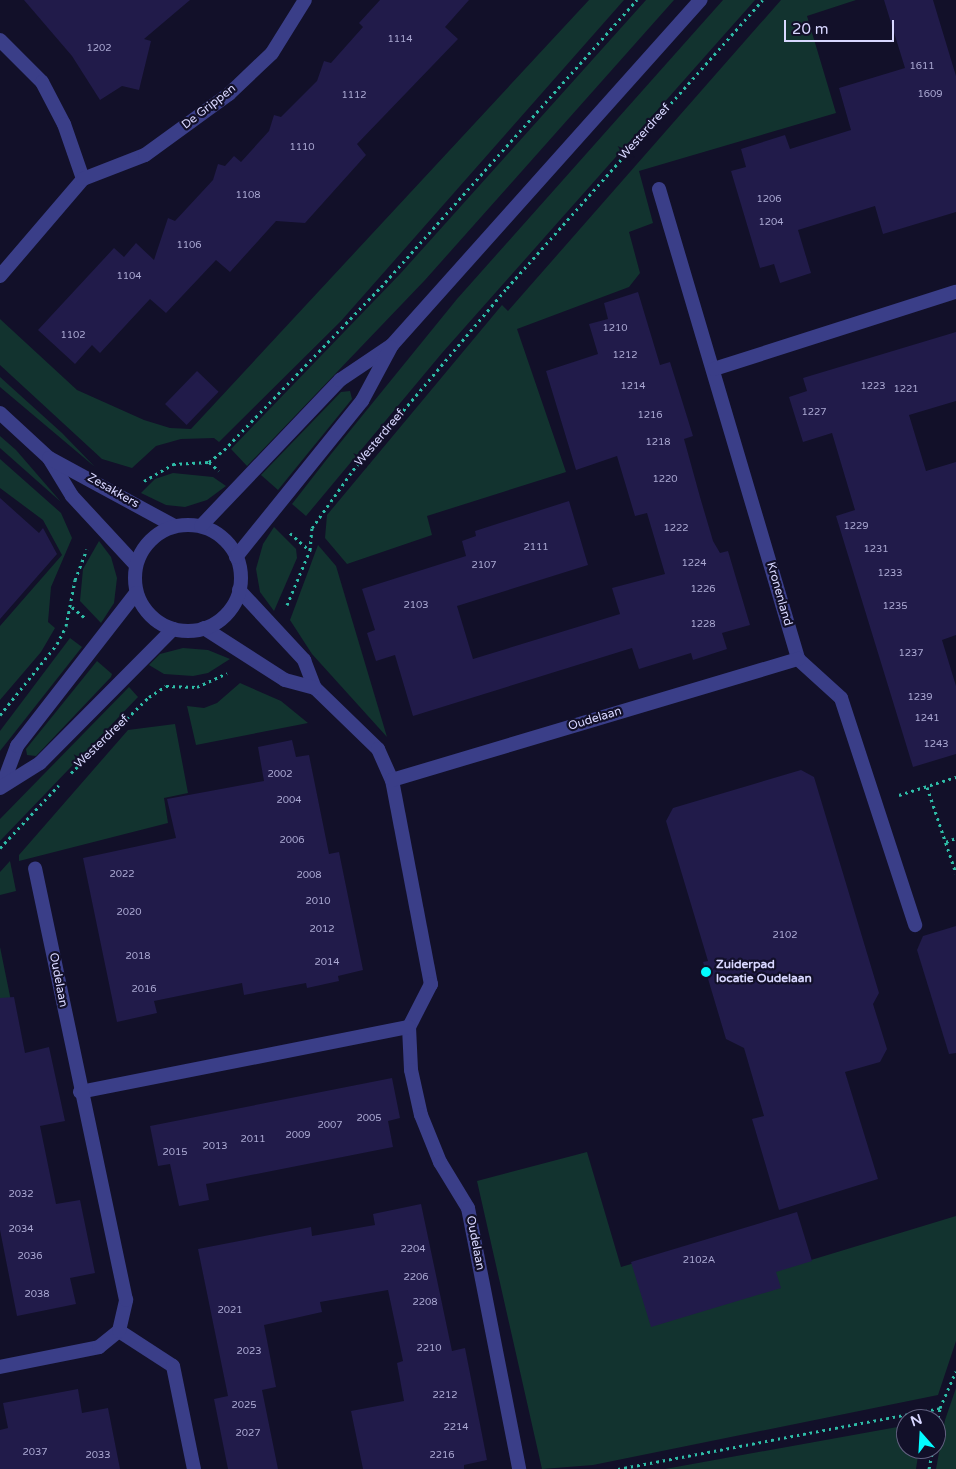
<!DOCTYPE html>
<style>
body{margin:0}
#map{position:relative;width:956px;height:1469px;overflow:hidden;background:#121029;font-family:"Varela Round",sans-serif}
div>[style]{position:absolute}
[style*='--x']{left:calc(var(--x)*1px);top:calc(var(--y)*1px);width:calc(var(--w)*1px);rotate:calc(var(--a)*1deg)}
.green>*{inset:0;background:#12332f}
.building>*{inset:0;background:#211b4a;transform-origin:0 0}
.path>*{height:3px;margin-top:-1.5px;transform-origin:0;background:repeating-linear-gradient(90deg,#2ebca7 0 2.5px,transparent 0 6.5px)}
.minor>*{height:14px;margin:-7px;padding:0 7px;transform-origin:7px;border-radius:7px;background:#3a3e88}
.tertiary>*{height:14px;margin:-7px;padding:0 7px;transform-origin:7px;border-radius:7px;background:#3a3e88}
.tertiary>.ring{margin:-7px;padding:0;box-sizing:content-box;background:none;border:14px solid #3a3e88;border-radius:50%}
.dots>*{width:14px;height:14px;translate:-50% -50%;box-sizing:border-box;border:2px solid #121029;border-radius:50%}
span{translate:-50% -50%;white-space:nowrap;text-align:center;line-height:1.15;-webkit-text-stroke:4.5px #121029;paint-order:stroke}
.number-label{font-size:10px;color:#aaa8d2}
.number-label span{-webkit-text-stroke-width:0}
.street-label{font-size:12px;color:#d8d7ff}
.poi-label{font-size:12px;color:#d8d7ff;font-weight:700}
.left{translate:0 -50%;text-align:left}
.north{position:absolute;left:896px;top:1409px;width:50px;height:50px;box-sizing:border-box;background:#121029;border:1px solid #61607f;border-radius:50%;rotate:341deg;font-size:14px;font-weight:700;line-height:20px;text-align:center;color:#d8d7ff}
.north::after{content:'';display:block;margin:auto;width:18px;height:22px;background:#03fcff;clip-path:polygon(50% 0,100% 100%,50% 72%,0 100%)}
.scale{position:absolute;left:784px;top:20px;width:110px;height:22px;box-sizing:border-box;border:2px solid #d8d7ff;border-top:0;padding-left:6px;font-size:15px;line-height:18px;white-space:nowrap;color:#d8d7ff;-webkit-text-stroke:4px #121029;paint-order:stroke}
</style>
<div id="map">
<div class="green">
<div style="clip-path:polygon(589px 0,624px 0,341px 321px,219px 442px,214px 438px,181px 439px,156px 446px,132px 468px,102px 459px,0 365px,0 319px,77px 390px,144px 420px,170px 428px,191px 429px)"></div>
<div style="clip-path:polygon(646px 0,674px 0,425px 280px,247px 466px,231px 449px,400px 274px)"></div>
<div style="clip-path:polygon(723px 0,755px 0,442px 353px,306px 516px,292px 504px,327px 459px,457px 299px)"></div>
<div style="clip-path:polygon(781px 0,856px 0,807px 16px,836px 113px,639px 171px,653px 223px,629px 232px,640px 273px,629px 287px,517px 329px,566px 472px,427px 516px,432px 535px,347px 564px,325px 538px,327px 515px,502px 305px,508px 311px)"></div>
<div style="clip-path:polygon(0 377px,62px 433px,95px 467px,0 387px)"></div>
<div style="clip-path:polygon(350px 391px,352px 399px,278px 490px,261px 475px,341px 392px)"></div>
<div style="clip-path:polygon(0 436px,16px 450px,61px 502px,0 448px)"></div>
<div style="clip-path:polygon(0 459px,61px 513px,72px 538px,51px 587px,48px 622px,55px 628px,41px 652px,0 700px,0 626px,62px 555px,43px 520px,0 488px)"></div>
<div style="clip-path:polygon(173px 473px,213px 477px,226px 486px,207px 500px,185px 507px,166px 505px,141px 493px,155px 479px)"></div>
<div style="clip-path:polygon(274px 527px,296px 549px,297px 558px,274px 611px,260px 592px,256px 569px,263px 544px)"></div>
<div style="clip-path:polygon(99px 541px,111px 557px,117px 578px,114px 603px,101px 623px,80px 601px,83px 569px)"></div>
<div style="clip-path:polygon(318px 545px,336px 566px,387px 737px,312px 654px,290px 620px)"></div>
<div style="clip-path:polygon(70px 638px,82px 647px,0 751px,0 731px)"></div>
<div style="clip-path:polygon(183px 648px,208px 650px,230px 659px,208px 673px,193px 676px,164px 674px,149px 665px,160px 654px)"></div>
<div style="clip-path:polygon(97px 661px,112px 674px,111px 677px,36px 756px,27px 755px,26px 749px)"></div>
<div style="clip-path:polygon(240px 683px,281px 701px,308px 723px,196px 745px,187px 706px,204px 708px,217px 703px)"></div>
<div style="clip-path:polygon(129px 687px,138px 697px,0 841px,0 819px)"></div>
<div style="clip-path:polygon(175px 724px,188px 793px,164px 798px,168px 823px,19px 861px,19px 855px,128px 730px)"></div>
<div style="clip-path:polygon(10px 861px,16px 891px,0 895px,0 872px)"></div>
<div style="clip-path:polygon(0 947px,13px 1011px,0 1013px)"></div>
<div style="clip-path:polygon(587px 1152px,621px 1267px,776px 1221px,788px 1267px,956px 1216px,956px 1341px,938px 1395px,593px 1465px,542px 1469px,477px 1181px)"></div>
<div style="clip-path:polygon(956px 1388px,956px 1469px,936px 1469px,945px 1420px)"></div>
<div style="clip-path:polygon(903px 1426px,906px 1449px,919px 1449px,916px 1469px,665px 1469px)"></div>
</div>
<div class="building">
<div style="clip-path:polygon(24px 0,190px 0,144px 39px,151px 41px,139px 90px,122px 86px,100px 100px,72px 56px)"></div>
<div style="clip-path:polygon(380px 0,469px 0,445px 27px,458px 39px,357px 144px,366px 155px,305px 223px,276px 221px,230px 272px,216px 260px,166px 313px,150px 299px,100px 353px,92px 345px,75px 364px,38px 330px,114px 248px,124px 257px,136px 243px,154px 260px,168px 218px,175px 221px,213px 180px,218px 164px,225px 166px,234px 156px,241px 162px,269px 131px,274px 115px,281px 117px,317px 81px,324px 61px,331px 63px,363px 27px,359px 23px)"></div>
<div style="clip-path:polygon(884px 0,933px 0,956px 76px,956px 212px,883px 234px,875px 206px,798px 230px,811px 273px,780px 283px,774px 264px,760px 268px,731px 171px,746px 167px,741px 149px,785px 135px,790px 149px,851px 130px,839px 88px,905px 68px)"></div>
<div style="clip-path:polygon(638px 292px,660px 365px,670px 362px,693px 436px,684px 439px,700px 497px,713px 541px,720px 553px,728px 551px,750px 625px,722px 633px,727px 649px,693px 660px,691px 653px,639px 669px,632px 648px,413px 716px,395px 655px,376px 661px,367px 633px,375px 630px,362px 589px,466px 556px,462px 541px,476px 536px,475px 531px,569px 501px,588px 565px,457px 606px,473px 659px,620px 614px,612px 588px,665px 574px,647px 513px,635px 516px,617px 456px,576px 470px,546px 371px,598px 354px,589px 324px,608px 319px,604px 303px)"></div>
<div style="clip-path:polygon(956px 332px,956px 401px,909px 415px,926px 471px,956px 462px,956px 635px,942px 640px,956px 686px,956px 754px,913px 767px,836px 516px,855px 510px,832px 433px,803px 442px,789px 397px,807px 391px,803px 378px)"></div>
<div style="left:197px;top:371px;width:30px;height:46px;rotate:44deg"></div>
<div style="clip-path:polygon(0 498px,39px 533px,43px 528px,57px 554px,0 619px)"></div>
<div style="clip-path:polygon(292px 740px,296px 757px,309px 755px,329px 854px,339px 852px,363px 970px,338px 976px,339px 981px,307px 988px,306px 983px,244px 995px,242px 983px,154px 1001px,157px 1013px,117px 1022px,83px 858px,176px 838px,167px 799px,264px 781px,258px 747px)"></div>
<div style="clip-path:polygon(801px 770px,814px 777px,879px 993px,873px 1004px,887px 1049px,880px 1062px,845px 1072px,878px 1179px,779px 1210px,752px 1119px,764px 1116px,744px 1048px,726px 1039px,703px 962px,708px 961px,666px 821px,673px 808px)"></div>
<div style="clip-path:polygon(956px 926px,956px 1053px,949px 1054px,917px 950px,923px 936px)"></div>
<div style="clip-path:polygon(14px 997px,25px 1053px,49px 1047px,65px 1121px,40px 1126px,56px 1204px,80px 1200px,95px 1273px,70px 1278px,76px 1304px,17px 1316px,0 1230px,0 998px)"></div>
<div style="clip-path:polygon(392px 1078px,400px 1118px,388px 1121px,393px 1147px,206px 1184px,209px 1200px,179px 1206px,170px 1164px,158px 1166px,150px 1126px)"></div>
<div style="clip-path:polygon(421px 1204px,452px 1351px,465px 1348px,487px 1460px,464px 1465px,464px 1469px,363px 1469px,351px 1411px,404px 1401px,397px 1363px,403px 1361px,388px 1290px,320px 1302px,322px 1312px,264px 1325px,276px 1387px,262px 1390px,278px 1469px,228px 1469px,214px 1399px,228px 1396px,198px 1249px,311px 1227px,312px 1236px,375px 1225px,373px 1214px)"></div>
<div style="clip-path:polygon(797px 1212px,812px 1261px,776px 1272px,781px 1288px,651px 1327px,631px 1262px)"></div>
<div style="clip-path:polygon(78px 1389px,82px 1413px,108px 1408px,120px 1469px,0 1469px,0 1430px,8px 1428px,3px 1403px)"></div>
</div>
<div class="path">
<div style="--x:209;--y:462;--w:13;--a:42"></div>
<div style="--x:144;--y:481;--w:34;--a:-30"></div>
<div style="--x:173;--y:464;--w:36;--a:-3"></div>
<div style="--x:209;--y:462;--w:19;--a:-39"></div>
<div style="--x:224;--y:450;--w:226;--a:-46.1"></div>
<div style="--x:381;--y:287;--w:385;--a:-48.3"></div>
<div style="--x:290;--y:533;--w:25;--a:42"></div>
<div style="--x:287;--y:605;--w:60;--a:-67.3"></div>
<div style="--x:310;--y:550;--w:22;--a:-85"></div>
<div style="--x:312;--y:528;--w:71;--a:-54.7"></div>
<div style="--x:353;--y:470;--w:238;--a:-49.8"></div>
<div style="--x:507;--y:288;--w:385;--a:-48.4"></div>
<div style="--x:72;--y:607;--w:17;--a:40"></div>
<div style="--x:0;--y:715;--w:91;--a:-51.2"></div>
<div style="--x:57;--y:644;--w:20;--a:-63"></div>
<div style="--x:66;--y:626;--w:47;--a:-78.9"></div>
<div style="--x:75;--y:580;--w:33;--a:-69"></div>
<div style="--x:71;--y:773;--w:109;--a:-44.3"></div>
<div style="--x:149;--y:697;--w:20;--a:-33"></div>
<div style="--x:166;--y:686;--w:31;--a:2"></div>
<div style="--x:197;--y:687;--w:33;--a:-25"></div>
<div style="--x:927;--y:787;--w:91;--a:71.4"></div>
<div style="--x:899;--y:795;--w:60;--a:-17.5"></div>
<div style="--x:946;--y:842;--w:11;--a:-22"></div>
<div style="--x:0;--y:848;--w:86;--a:-46.9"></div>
<div style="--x:936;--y:1431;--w:23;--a:-80"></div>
<div style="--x:940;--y:1408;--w:40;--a:-66.6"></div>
<div style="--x:618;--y:1469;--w:328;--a:-10.7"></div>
<div style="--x:929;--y:1469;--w:20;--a:-79"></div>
</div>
<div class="minor">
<div style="--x:0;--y:40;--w:59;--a:45"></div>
<div style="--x:42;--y:82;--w:47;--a:62.4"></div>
<div style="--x:64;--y:124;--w:58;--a:70.9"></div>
<div style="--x:659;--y:189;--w:490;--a:73.5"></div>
<div style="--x:798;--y:659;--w:58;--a:42.2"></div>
<div style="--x:841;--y:698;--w:239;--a:71.9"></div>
<div style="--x:0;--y:276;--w:128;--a:-49.4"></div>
<div style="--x:83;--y:179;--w:66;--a:-21.2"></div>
<div style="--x:145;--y:155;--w:104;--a:-36"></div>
<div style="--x:229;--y:94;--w:59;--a:-43.6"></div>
<div style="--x:272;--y:53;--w:62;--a:-58.1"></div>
<div style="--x:714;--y:369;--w:254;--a:-17.7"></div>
<div style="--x:0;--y:413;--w:67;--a:42.6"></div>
<div style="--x:49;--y:458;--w:44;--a:58.8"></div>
<div style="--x:72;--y:496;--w:94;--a:47.2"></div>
<div style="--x:49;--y:458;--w:142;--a:28.5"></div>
<div style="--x:239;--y:590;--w:96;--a:47.1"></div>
<div style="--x:304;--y:660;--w:30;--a:69"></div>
<div style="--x:315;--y:688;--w:88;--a:44.1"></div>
<div style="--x:378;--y:749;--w:34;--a:66"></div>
<div style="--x:392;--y:780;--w:208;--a:79.2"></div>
<div style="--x:431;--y:984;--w:48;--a:117.1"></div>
<div style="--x:409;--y:1027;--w:43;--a:87.3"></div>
<div style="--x:411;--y:1070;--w:46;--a:77.5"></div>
<div style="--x:421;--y:1115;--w:51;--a:68"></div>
<div style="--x:440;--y:1162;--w:54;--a:58.7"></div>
<div style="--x:468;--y:1208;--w:266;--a:78.9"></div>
<div style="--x:204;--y:628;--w:96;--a:32.7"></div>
<div style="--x:285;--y:680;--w:31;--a:15"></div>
<div style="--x:392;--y:780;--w:424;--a:-16.6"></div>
<div style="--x:80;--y:1092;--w:335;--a:-11.2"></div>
<div style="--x:119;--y:1331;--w:64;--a:32.9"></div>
<div style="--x:173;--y:1366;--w:105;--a:78.5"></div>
<div style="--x:0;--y:1367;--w:101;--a:-11.4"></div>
<div style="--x:99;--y:1347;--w:26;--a:-39"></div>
<div style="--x:119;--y:1331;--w:32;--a:-77"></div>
<div style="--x:126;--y:1300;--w:441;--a:-101.9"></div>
</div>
<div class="tertiary">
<div class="ring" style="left:135px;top:525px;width:92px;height:92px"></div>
<div style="--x:201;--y:526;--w:202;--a:-46.4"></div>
<div style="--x:340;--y:380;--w:63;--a:-33.9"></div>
<div style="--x:392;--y:345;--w:463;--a:-48.2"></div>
<div style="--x:236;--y:557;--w:201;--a:-51.1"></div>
<div style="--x:362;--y:401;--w:61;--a:-61.8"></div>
<div style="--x:2;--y:786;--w:43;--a:-69.4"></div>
<div style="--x:17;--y:746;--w:194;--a:-52.1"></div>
<div style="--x:0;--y:788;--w:47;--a:-32"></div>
<div style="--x:40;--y:763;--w:189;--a:-45.2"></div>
</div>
<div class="dots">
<div style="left:706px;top:972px;background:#03fcff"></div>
</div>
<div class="number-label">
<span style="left:400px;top:40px">1114</span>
<span style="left:99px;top:49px">1202</span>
<span style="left:922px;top:67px">1611</span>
<span style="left:930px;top:95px">1609</span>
<span style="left:354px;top:96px">1112</span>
<span style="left:302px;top:148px">1110</span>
<span style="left:248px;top:196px">1108</span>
<span style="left:769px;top:200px">1206</span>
<span style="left:771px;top:223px">1204</span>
<span style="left:189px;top:246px">1106</span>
<span style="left:129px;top:277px">1104</span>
<span style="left:615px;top:329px">1210</span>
<span style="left:73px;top:336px">1102</span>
<span style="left:625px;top:356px">1212</span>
<span style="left:633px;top:387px">1214</span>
<span style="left:873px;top:387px">1223</span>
<span style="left:906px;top:390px">1221</span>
<span style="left:814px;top:413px">1227</span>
<span style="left:650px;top:416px">1216</span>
<span style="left:658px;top:443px">1218</span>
<span style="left:665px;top:480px">1220</span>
<span style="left:856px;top:527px">1229</span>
<span style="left:676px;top:529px">1222</span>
<span style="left:536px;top:548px">2111</span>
<span style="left:876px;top:550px">1231</span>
<span style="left:694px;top:564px">1224</span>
<span style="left:484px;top:566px">2107</span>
<span style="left:890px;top:574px">1233</span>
<span style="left:703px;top:590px">1226</span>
<span style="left:416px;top:606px">2103</span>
<span style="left:895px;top:607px">1235</span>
<span style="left:703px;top:625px">1228</span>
<span style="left:911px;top:654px">1237</span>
<span style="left:920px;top:698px">1239</span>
<span style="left:927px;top:719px">1241</span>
<span style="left:936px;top:745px">1243</span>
<span style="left:280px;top:775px">2002</span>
<span style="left:289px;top:801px">2004</span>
<span style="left:292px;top:841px">2006</span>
<span style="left:122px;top:875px">2022</span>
<span style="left:309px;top:876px">2008</span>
<span style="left:318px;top:902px">2010</span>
<span style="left:129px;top:913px">2020</span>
<span style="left:322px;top:930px">2012</span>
<span style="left:785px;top:936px">2102</span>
<span style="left:138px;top:957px">2018</span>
<span style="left:327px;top:963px">2014</span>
<span style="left:144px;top:990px">2016</span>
<span style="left:369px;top:1119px">2005</span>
<span style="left:330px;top:1126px">2007</span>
<span style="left:298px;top:1136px">2009</span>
<span style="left:253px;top:1140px">2011</span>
<span style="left:215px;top:1147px">2013</span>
<span style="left:175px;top:1153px">2015</span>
<span style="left:21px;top:1195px">2032</span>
<span style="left:21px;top:1230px">2034</span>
<span style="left:413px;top:1250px">2204</span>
<span style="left:30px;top:1257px">2036</span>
<span style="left:699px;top:1261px">2102A</span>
<span style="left:416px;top:1278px">2206</span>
<span style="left:37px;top:1295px">2038</span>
<span style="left:425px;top:1303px">2208</span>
<span style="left:230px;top:1311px">2021</span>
<span style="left:429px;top:1349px">2210</span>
<span style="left:249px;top:1352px">2023</span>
<span style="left:445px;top:1396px">2212</span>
<span style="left:244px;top:1406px">2025</span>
<span style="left:456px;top:1428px">2214</span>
<span style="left:248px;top:1434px">2027</span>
<span style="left:35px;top:1453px">2037</span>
<span style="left:98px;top:1456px">2033</span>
<span style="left:442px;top:1456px">2216</span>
</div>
<div class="street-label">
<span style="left:209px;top:107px;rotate:-38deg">De Grippen</span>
<span style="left:645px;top:132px;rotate:-48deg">Westerdreef</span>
<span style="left:380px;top:438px;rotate:-50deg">Westerdreef</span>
<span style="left:113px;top:491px;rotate:30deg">Zesakkers</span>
<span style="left:779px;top:594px;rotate:74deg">Kronenland</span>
<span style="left:595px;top:719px;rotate:-17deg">Oudelaan</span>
<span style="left:102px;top:742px;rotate:-44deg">Westerdreef</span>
<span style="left:58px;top:980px;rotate:79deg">Oudelaan</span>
<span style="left:475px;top:1243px;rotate:79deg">Oudelaan</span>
</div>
<div class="poi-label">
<span class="left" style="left:716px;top:972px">Zuiderpad<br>locatie Oudelaan</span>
</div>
<div class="north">N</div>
<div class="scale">20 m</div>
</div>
